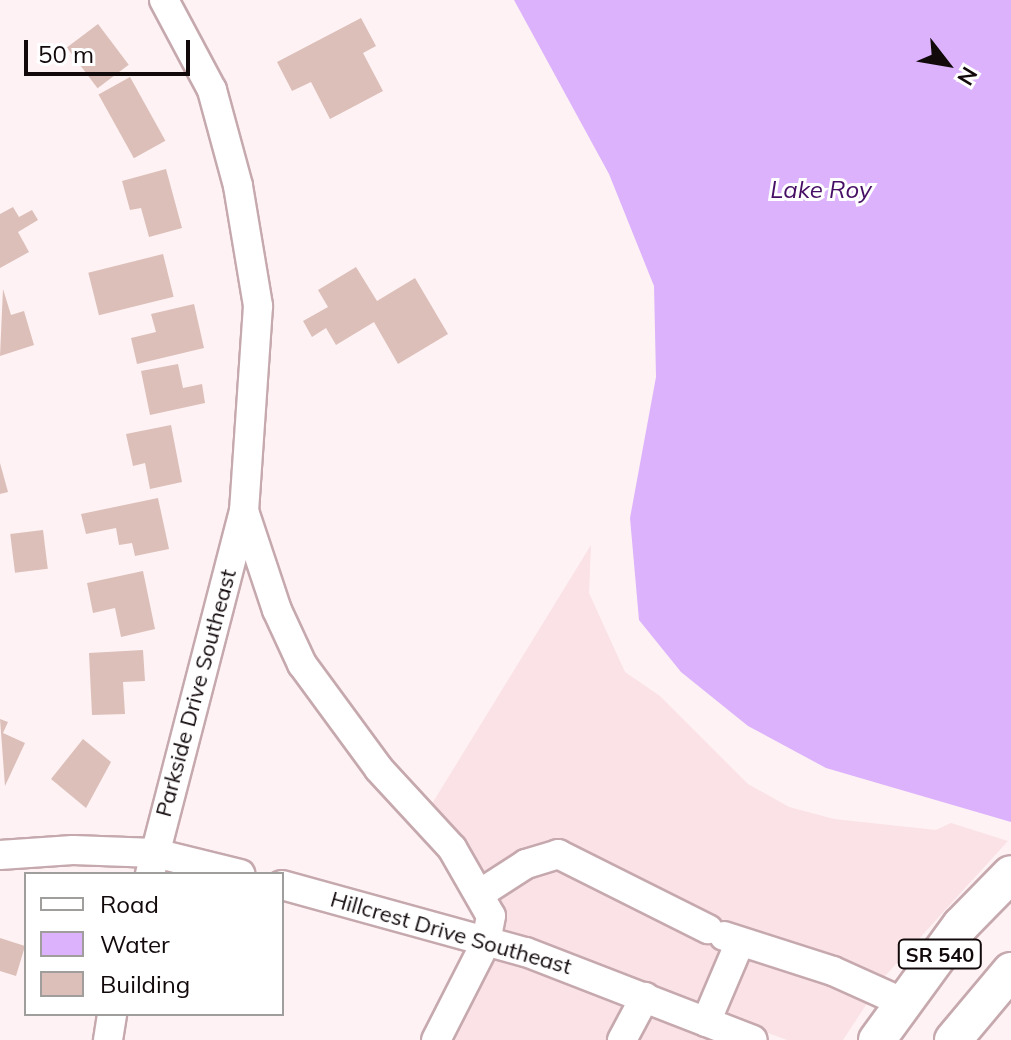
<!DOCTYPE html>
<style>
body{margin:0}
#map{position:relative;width:1011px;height:1040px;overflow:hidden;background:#fef2f4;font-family:Mulish,sans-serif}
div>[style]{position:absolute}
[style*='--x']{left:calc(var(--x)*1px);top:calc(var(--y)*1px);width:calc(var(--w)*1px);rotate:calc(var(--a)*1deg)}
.built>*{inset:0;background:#fae2e6}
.water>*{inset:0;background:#dcb2fc}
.building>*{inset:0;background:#dcbfb8;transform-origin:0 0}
.roads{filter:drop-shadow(2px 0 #c6a9ae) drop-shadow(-2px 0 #c6a9ae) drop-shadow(0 2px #c6a9ae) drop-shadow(0 -2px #c6a9ae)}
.minor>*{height:28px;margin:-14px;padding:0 14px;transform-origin:14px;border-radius:14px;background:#fff}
.major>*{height:36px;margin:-18px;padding:0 18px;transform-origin:18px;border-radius:18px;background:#fff}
span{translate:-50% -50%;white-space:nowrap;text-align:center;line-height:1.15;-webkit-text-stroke:6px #fff;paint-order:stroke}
.shield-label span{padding:2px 6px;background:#fff;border:2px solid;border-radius:6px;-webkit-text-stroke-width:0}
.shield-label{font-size:20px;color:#12090b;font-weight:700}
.street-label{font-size:22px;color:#12090b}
.water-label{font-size:24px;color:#460e64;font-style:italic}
.legend{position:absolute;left:24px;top:872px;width:260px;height:144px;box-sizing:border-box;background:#fff;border:2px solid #a09d9d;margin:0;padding:10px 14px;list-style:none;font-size:24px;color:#12090b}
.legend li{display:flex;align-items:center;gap:16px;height:40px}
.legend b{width:40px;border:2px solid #a09d9d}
.north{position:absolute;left:907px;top:24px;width:80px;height:80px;-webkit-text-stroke:6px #fff;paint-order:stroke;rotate:121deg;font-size:22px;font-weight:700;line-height:32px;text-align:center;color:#12090b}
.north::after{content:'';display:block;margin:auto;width:28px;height:36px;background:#12090b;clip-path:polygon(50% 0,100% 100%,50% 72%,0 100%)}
.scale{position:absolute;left:24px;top:40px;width:166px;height:36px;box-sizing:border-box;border:4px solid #12090b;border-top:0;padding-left:10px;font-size:24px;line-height:28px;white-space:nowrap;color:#12090b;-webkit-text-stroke:6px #fff;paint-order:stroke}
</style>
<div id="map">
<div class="built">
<div style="clip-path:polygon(591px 545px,589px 593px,625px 672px,660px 696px,748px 784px,789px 807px,834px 819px,936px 830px,951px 823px,1008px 841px,885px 976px,843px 1040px,787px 1040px,500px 933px,488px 881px,430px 807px)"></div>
<div style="clip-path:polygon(493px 956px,524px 963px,720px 1040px,451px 1040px)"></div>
</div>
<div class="water">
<div style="clip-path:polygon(514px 0,1011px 0,1011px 822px,826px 768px,748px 726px,681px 672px,639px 620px,630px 518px,656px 377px,654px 286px,609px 174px)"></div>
</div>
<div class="building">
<div style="clip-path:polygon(361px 18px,376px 46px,363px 53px,383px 91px,330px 119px,311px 82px,292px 91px,277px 62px)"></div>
<div style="left:98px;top:24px;width:51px;height:39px;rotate:53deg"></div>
<div style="left:130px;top:77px;width:73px;height:36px;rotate:61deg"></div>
<div style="clip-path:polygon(166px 169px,182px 228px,149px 237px,141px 208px,130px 210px,122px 181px)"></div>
<div style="clip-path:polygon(13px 207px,19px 217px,32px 210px,38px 220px,18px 232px,29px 252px,0 268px,0 214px)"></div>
<div style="left:163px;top:254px;width:44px;height:77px;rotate:76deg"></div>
<div style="clip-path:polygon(356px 267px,377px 301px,415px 278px,448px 334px,398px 364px,374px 322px,336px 345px,326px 328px,312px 337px,303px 321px,328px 307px,318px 290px)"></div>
<div style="clip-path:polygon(3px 289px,11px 315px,24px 311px,34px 345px,0 356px)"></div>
<div style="clip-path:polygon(194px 304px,204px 348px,137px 364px,131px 338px,156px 332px,151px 314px)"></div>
<div style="clip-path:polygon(178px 364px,183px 388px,202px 384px,205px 403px,150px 415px,141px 371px)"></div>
<div style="clip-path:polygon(171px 425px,182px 482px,150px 489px,145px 463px,133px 466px,126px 434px)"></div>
<div style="clip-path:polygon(0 463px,8px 492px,0 494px)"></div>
<div style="clip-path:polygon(158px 498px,169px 549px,135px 556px,132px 543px,119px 545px,116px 528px,86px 534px,81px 514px)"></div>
<div style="left:43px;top:530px;width:39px;height:33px;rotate:83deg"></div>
<div style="clip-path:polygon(143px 571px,155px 629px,121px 637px,115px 608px,93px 613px,87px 583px)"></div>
<div style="clip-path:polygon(143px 650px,145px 681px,123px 682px,125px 714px,92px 715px,89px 653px)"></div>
<div style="clip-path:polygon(0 719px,8px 722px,3px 733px,25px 743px,5px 786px)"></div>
<div style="clip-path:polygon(83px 739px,111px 762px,86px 808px,51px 779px)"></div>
<div style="clip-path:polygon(0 938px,25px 946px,16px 976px,0 971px)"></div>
</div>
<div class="roads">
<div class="minor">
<div style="--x:164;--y:0;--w:102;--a:61.9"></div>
<div style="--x:212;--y:90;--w:99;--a:74.8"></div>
<div style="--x:238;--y:186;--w:122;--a:80.5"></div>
<div style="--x:258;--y:306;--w:205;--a:93.9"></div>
<div style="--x:244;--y:511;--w:104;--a:71.6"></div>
<div style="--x:277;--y:610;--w:60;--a:65.2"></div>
<div style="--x:302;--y:664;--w:130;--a:53.7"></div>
<div style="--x:379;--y:769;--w:108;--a:47.3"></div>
<div style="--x:452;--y:848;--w:78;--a:60.2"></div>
<div style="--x:491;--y:916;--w:26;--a:101"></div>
<div style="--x:486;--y:942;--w:110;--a:117"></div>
<div style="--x:0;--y:855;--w:73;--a:-3.9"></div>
<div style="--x:73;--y:850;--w:82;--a:2.1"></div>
<div style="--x:155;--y:853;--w:88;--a:13.9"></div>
<div style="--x:150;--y:874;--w:375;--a:-75.5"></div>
<div style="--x:282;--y:885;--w:253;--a:15.4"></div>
<div style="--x:526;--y:952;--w:243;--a:21.2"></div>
<div style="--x:481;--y:893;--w:54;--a:-32.8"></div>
<div style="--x:526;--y:864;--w:34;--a:-17"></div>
<div style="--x:558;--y:854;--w:168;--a:26.6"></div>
<div style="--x:724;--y:936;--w:114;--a:17.8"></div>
<div style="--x:833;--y:971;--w:78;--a:24.3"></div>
<div style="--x:706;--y:1022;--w:87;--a:-67"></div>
<div style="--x:108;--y:1040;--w:26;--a:-81"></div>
<div style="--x:622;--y:1040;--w:49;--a:-61.9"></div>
</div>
<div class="major">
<div style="--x:877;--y:1040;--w:142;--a:-53.9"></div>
<div style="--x:961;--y:925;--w:71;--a:-45.6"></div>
<div style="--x:953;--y:1040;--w:90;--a:-50"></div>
</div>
</div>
<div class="shield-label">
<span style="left:940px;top:954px">SR 540</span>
</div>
<div class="street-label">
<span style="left:196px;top:693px;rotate:-75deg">Parkside Drive Southeast</span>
<span style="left:451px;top:933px;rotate:16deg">Hillcrest Drive Southeast</span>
</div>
<div class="water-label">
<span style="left:821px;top:190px">Lake Roy</span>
</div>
<ul class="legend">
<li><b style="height:10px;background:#fff"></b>Road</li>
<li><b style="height:22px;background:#dcb2fc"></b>Water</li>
<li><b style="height:22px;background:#dcbfb8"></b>Building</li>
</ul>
<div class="north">N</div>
<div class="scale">50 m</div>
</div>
